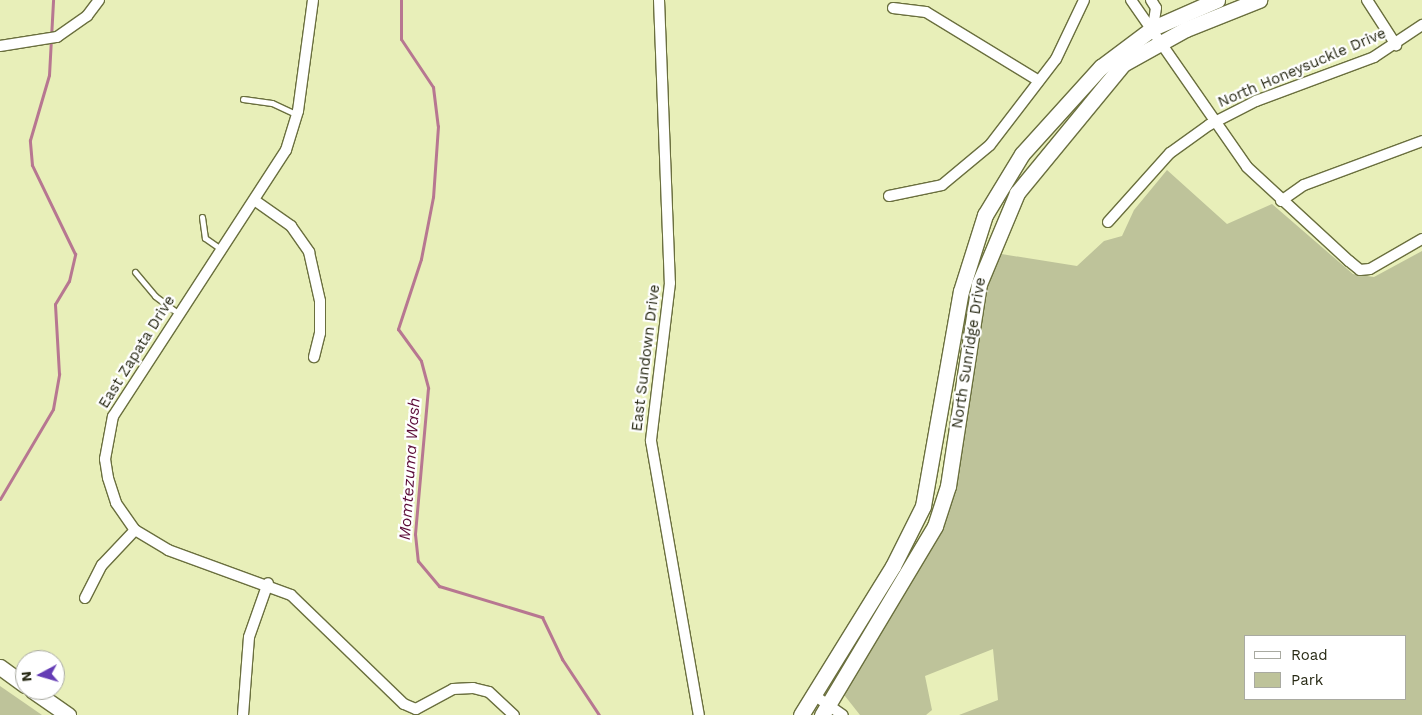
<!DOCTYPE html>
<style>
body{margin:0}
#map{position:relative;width:1422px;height:715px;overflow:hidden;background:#e8efb9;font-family:"Work Sans",sans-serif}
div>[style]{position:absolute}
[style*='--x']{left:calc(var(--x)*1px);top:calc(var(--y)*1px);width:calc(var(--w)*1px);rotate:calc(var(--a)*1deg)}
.green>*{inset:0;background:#bec39a}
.stream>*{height:3px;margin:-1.5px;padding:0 1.5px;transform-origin:1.5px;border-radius:1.5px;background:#b77791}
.roads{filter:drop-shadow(1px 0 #6a6f3e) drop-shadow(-1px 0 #6a6f3e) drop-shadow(0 1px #6a6f3e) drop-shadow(0 -1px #6a6f3e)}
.lane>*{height:5px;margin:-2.5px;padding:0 2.5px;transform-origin:2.5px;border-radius:2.5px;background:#fff}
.street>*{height:10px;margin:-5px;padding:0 5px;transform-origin:5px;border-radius:5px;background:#fff}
.secondary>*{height:15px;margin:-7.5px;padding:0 7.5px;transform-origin:7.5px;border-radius:7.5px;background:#fff}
span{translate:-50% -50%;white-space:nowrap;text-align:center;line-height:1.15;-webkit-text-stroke:4.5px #fff;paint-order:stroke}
.street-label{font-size:15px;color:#282a15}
.water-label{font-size:16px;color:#5b0c37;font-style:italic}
.legend{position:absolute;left:1244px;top:635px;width:162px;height:65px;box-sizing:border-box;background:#fff;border:1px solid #a9aaa1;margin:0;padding:6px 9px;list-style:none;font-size:15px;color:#282a15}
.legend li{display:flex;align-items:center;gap:10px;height:25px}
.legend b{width:25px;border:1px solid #a9aaa1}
.north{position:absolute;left:15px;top:650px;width:50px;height:50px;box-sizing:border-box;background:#fff;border:1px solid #a9aaa1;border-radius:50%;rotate:264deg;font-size:14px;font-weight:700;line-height:20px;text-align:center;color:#282a15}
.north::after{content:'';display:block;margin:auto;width:18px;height:22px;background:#643cb5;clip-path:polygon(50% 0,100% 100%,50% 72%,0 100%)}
</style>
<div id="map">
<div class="green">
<div style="clip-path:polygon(evenodd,1167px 170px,1227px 224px,1272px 204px,1353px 274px,1374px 277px,1422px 251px,1422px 715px,959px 715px,998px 700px,993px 649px,925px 676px,932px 710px,926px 715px,860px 715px,841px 691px,927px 556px,944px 516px,982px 297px,995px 253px,1077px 266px,1104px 241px,1122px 236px,1134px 210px,1167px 170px,1246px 636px,1406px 636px,1406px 699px,1246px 699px,1246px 636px)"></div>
<div style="clip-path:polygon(0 686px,42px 715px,0 715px)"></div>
</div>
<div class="stream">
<div style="--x:401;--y:0;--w:39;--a:90"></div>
<div style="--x:401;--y:39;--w:58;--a:56.3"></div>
<div style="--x:433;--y:87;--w:39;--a:83"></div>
<div style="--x:438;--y:126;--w:71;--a:94"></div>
<div style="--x:433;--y:197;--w:63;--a:101"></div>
<div style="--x:421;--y:259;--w:74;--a:108.2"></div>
<div style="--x:398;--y:329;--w:39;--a:54"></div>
<div style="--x:421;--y:361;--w:28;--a:75"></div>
<div style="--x:428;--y:388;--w:147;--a:95.1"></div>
<div style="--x:415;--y:534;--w:27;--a:84"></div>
<div style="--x:418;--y:561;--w:33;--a:50"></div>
<div style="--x:439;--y:586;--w:108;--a:16.8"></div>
<div style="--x:542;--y:617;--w:47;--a:64.5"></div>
<div style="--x:562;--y:659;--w:67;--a:56.5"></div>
<div style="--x:0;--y:499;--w:104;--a:-59.5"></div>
<div style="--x:53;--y:409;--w:36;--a:-80"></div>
<div style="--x:59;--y:374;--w:70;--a:-93.3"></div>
<div style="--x:55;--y:304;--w:27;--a:-59"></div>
<div style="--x:69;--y:281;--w:28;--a:-77"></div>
<div style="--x:75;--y:254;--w:99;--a:-115.8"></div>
<div style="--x:32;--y:165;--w:25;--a:-95"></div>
<div style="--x:30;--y:140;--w:68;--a:-73.7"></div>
<div style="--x:49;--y:75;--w:75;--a:-86.9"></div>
</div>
<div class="roads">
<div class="lane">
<div style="--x:243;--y:99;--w:29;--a:8"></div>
<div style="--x:272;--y:103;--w:26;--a:25"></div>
<div style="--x:202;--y:217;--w:21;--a:82"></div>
<div style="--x:205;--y:238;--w:21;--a:35"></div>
<div style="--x:135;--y:272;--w:31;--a:50"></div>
<div style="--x:155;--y:296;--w:30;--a:37"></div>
</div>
<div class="street">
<div style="--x:313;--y:0;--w:112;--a:97.7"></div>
<div style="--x:298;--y:111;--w:41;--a:107.1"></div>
<div style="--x:286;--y:150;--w:317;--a:123"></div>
<div style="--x:113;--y:416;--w:44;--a:100.5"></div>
<div style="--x:105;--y:459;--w:19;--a:81"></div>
<div style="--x:108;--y:478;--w:26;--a:72"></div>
<div style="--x:116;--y:503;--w:33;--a:55"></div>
<div style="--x:135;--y:530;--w:39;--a:31"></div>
<div style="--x:168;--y:550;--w:131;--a:20.1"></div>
<div style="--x:291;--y:595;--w:157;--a:44"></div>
<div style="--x:404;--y:704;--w:13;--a:23"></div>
<div style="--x:416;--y:709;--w:42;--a:-28.4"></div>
<div style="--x:453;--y:689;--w:20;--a:-3"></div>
<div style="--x:473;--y:688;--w:16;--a:14"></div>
<div style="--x:489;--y:692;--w:34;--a:43"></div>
<div style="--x:659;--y:0;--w:283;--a:87.8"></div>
<div style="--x:670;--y:283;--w:159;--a:96.9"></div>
<div style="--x:651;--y:441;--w:278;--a:80.1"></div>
<div style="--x:1131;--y:0;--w:203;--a:55.2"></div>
<div style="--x:1247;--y:167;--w:139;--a:42.7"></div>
<div style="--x:1349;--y:261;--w:14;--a:39"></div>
<div style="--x:1360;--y:270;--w:10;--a:-6"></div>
<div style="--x:1370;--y:269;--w:60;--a:-30"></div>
<div style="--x:1151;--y:0;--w:9;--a:58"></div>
<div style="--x:1156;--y:8;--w:20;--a:99"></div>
<div style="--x:1367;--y:0;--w:54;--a:57.2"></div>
<div style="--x:893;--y:8;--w:33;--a:7"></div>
<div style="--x:926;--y:12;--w:132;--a:31.4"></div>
<div style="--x:0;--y:46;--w:58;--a:-9"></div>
<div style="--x:57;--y:37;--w:37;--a:-35"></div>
<div style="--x:87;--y:16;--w:20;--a:-53"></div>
<div style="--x:889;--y:196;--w:54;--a:-11.7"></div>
<div style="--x:942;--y:185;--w:62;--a:-39.8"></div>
<div style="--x:990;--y:145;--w:108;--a:-52.5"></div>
<div style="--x:1056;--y:59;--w:65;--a:-64.6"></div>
<div style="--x:1281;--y:201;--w:28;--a:-35"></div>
<div style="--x:1304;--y:185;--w:126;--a:-20.4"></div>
<div style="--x:257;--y:202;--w:42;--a:35.2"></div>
<div style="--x:291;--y:226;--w:32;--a:55"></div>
<div style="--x:309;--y:252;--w:50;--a:77.3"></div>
<div style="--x:320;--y:301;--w:32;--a:90"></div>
<div style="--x:320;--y:333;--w:25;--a:104"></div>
<div style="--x:1108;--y:222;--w:93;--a:-48.1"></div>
<div style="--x:1170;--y:153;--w:48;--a:-35.7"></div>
<div style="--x:1209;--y:125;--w:53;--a:-27.1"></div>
<div style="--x:1256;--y:101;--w:126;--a:-20.4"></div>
<div style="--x:1374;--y:57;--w:58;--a:-33.7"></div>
<div style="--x:85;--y:598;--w:37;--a:-63"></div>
<div style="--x:102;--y:565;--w:48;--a:-46.7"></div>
<div style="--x:814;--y:695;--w:35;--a:35"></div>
<div style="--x:243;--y:715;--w:78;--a:-85.6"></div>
<div style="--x:249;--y:637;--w:57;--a:-70.6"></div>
</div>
<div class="secondary">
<div style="--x:0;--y:667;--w:31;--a:36"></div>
<div style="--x:32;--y:690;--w:44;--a:34.8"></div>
<div style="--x:801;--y:715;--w:175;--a:-58.3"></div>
<div style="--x:893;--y:566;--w:67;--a:-63.4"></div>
<div style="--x:923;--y:506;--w:218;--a:-80"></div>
<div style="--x:961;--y:291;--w:80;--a:-72.5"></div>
<div style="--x:985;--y:215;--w:71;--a:-58.8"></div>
<div style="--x:1022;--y:154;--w:118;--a:-47.8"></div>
<div style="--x:1101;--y:67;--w:65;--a:-36.9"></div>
<div style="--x:1153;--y:28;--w:70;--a:-23.6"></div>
<div style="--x:822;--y:715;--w:220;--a:-59.1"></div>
<div style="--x:935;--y:526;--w:42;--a:-72"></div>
<div style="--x:948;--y:486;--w:204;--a:-81.3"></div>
<div style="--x:979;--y:284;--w:99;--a:-67.3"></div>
<div style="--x:1017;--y:193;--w:167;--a:-50.6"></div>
<div style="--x:1123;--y:64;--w:72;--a:-29.1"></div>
<div style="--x:1186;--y:29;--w:79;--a:-21.7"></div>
</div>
</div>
<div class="street-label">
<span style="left:1302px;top:68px;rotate:-23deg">North Honeysuckle Drive</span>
<span style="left:137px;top:352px;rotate:-58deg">East Zapata Drive</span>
<span style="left:969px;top:353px;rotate:-81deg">North Sunridge Drive</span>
<span style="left:646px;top:358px;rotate:-83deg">East Sundown Drive</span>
</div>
<div class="water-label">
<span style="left:410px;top:469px;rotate:-86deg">Momtezuma Wash</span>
</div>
<ul class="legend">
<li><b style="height:6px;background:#fff"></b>Road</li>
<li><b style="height:14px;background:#bec39a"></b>Park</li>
</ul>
<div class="north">N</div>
</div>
